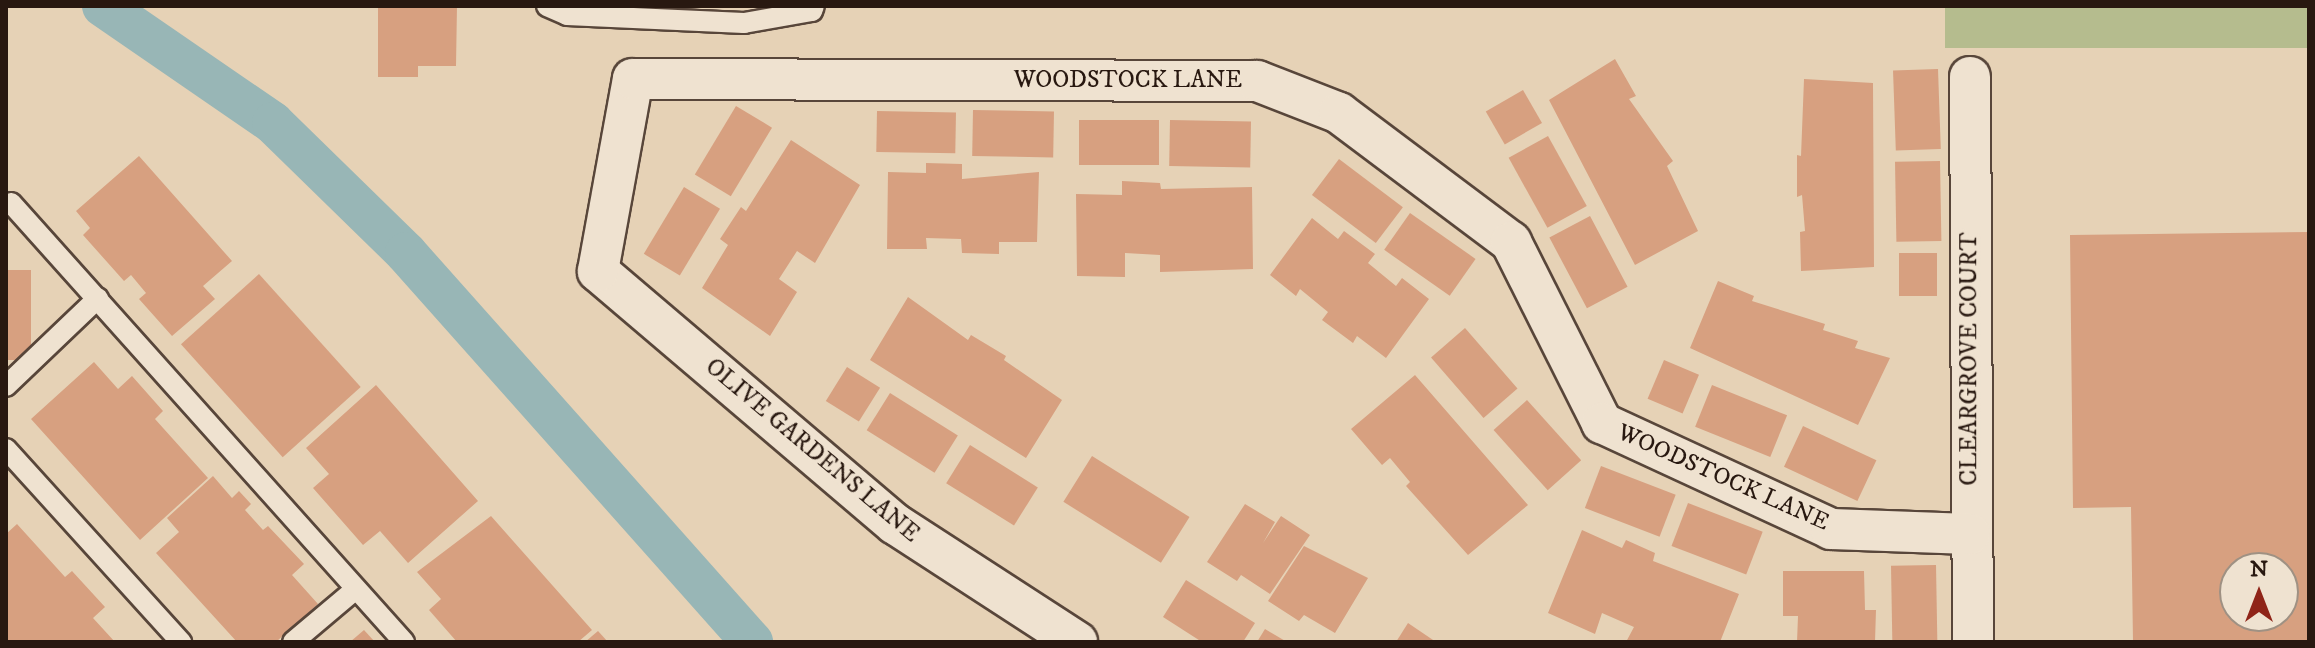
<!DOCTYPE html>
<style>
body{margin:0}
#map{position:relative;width:2315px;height:648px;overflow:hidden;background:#e6d2b6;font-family:"IM FELL DW Pica",serif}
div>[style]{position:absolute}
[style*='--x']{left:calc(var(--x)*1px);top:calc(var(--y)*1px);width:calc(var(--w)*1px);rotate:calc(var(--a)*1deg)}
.green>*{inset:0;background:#b5bc8e;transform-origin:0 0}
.canal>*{height:42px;margin:-21px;padding:0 21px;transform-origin:21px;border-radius:21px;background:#98b6b6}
.building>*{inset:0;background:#d7a080;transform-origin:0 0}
.roads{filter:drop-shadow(2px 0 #58463a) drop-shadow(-2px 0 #58463a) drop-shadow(0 2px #58463a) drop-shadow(0 -2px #58463a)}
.lane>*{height:20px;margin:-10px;padding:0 10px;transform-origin:10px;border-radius:10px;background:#efe2d0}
.street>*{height:40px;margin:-20px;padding:0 20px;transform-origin:20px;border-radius:20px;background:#efe2d0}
span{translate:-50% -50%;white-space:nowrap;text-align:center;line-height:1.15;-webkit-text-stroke:7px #efe2d0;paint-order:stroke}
.street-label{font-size:24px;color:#281810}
.frame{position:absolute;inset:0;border:8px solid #281810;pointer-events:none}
.north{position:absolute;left:2219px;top:552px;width:80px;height:80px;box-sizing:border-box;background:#efe2d0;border:2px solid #9f9183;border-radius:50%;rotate:0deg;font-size:22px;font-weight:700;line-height:32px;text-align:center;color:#281810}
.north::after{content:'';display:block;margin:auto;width:28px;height:36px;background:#8f2418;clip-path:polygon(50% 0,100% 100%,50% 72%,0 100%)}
</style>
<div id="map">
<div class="green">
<div style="left:1945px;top:6px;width:364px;height:42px"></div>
</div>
<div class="canal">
<div style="--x:103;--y:6;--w:206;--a:34.5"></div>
<div style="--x:273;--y:123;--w:186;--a:44.3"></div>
<div style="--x:406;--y:253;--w:521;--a:48.35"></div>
</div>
<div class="building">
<div style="clip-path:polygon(378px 6px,457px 6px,456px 66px,418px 66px,418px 77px,378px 77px)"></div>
<div style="clip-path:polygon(1615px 59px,1636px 96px,1629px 99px,1673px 161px,1667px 166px,1698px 231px,1635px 265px,1549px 100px)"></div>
<div style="left:1938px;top:69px;width:80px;height:45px;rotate:88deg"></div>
<div style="clip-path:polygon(1804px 79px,1873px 83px,1874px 267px,1801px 271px,1800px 232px,1805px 231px,1802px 195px,1797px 197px,1797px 155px,1801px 156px)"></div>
<div style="left:1523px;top:90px;width:38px;height:43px;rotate:60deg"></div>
<div style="left:736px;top:106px;width:42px;height:80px;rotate:31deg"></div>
<div style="left:973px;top:110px;width:81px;height:46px;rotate:1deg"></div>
<div style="left:877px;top:111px;width:79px;height:41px;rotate:1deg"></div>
<div style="left:1079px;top:120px;width:80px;height:45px"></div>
<div style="left:1170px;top:120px;width:81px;height:46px;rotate:1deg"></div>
<div style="left:1548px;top:136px;width:80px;height:45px;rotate:61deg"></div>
<div style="clip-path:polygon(791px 140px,860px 185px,815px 263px,797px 251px,779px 279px,797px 292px,770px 336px,702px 288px,728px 245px,720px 239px,741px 207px,746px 211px)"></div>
<div style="clip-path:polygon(139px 156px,232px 261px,203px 286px,215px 299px,172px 336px,139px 299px,146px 293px,131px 275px,124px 281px,83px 235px,90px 228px,76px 211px)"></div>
<div style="left:1339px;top:159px;width:80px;height:45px;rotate:37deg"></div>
<div style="left:1940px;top:161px;width:80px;height:45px;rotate:89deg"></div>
<div style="clip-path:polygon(926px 163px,962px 164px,962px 179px,1039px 172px,1037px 242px,999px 242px,999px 254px,962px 253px,961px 239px,926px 238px,927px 249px,887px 249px,888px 172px,926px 173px)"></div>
<div style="clip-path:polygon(1122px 181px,1160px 183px,1161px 189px,1252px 187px,1253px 269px,1160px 272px,1160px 255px,1125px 253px,1125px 277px,1077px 276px,1076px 194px,1122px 195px)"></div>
<div style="left:684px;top:187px;width:42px;height:78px;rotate:31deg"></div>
<div style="left:1410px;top:213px;width:80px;height:45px;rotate:35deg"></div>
<div style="left:1590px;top:216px;width:80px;height:46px;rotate:62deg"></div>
<div style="clip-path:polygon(1312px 218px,1338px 239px,1344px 231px,1375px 254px,1368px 263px,1396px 286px,1402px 278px,1429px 299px,1386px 358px,1357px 336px,1353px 343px,1322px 320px,1328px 312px,1300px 289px,1296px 296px,1270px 275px)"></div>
<div style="clip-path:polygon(evenodd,2309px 232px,2309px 642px,2133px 642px,2131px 507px,2073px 508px,2070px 235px,2309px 232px,2235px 568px,2283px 568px,2283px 616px,2235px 616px,2235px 568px)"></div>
<div style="left:1899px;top:253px;width:38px;height:43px"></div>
<div style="left:6px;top:270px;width:25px;height:90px"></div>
<div style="left:259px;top:274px;width:152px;height:105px;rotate:48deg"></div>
<div style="clip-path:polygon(1718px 281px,1754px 296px,1752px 301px,1825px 324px,1823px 330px,1858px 341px,1855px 348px,1890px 358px,1858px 425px,1690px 348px)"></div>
<div style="clip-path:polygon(908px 297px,968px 340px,971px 335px,1006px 356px,1004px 360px,1062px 400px,1026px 458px,870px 360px)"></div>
<div style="left:1465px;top:328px;width:80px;height:45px;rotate:49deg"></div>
<div style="left:1664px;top:360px;width:38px;height:42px;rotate:23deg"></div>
<div style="clip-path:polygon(94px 362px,118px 389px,132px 376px,163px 411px,155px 419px,208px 478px,140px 540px,31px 419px)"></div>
<div style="left:847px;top:367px;width:39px;height:40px;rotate:32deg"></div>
<div style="clip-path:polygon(1415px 375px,1528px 505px,1468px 555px,1406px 486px,1410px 482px,1390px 458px,1382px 465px,1351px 429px)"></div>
<div style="clip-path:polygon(376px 385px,478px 501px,408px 563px,380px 531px,363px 545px,313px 488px,329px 474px,306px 448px)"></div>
<div style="left:1712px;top:385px;width:81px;height:45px;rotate:22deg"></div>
<div style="left:890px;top:393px;width:80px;height:44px;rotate:32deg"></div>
<div style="left:1527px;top:400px;width:81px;height:45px;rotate:48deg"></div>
<div style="left:1803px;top:426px;width:81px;height:45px;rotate:25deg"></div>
<div style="left:970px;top:445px;width:80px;height:45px;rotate:32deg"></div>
<div style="left:1092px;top:456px;width:115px;height:54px;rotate:32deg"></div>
<div style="left:1601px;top:466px;width:80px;height:45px;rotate:21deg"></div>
<div style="clip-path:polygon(213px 476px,232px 498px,239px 491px,251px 504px,245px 510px,263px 530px,268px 526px,304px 564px,292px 575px,318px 604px,276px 642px,237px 642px,156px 553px,179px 532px,167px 518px)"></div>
<div style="left:1688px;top:503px;width:80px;height:46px;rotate:21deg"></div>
<div style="clip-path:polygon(1245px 504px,1275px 522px,1263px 543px,1281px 516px,1310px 535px,1270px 594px,1241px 575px,1237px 581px,1207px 562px)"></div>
<div style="clip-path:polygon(491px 516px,592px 630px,578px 642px,457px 642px,429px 610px,441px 599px,417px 572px)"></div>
<div style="clip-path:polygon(17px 524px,65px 577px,72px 571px,105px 607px,93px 618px,115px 642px,6px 642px,6px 534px)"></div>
<div style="clip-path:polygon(1582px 530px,1622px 548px,1626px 540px,1655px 553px,1653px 561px,1739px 594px,1720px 642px,1626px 642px,1634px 627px,1602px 613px,1595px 634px,1548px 613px)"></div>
<div style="clip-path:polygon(1304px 546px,1368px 578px,1335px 633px,1304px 615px,1299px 621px,1268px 601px)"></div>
<div style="left:1936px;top:565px;width:77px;height:45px;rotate:89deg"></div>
<div style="clip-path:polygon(1783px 571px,1864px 571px,1865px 610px,1876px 610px,1875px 642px,1797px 642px,1798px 616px,1783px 616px)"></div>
<div style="clip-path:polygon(1186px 580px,1255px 623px,1243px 642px,1202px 642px,1163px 617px)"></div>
<div style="clip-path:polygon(1408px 623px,1436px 642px,1396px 642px)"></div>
<div style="clip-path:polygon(1265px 629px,1287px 642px,1257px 642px)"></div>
<div style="clip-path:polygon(364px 630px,375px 642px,350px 642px)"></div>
<div style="clip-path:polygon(598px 631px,608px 642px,585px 642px)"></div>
</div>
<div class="roads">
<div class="lane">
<div style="--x:547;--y:6;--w:22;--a:24"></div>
<div style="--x:567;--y:15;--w:177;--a:2.6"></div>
<div style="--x:744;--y:23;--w:69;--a:-10"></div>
<div style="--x:812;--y:11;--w:5;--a:-68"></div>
<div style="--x:11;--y:203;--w:589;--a:48.16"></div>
<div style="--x:6;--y:386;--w:127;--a:-43.7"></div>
<div style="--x:6;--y:449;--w:261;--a:47.8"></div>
<div style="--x:293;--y:642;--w:82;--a:-40.1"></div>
</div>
<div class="street">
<div style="--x:1970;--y:77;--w:565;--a:89.7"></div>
<div style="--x:1077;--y:642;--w:217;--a:-147"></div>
<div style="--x:895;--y:524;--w:390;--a:-139.6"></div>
<div style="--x:598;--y:271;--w:195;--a:-79.7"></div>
<div style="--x:633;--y:79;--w:624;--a:0.18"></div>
<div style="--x:1257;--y:81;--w:88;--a:21.3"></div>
<div style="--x:1339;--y:113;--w:215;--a:36.9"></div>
<div style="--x:1511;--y:242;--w:203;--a:63.3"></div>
<div style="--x:1602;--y:423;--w:252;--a:24.8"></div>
<div style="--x:1831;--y:529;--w:139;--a:2.1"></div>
</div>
</div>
<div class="street-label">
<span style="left:1128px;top:81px">WOODSTOCK LANE</span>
<span style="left:1970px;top:359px;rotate:-90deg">CLEARGROVE COURT</span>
<span style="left:812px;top:451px;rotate:40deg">OLIVE GARDENS LANE</span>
<span style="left:1723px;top:478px;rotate:24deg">WOODSTOCK LANE</span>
</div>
<div class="frame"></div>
<div class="north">N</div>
</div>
